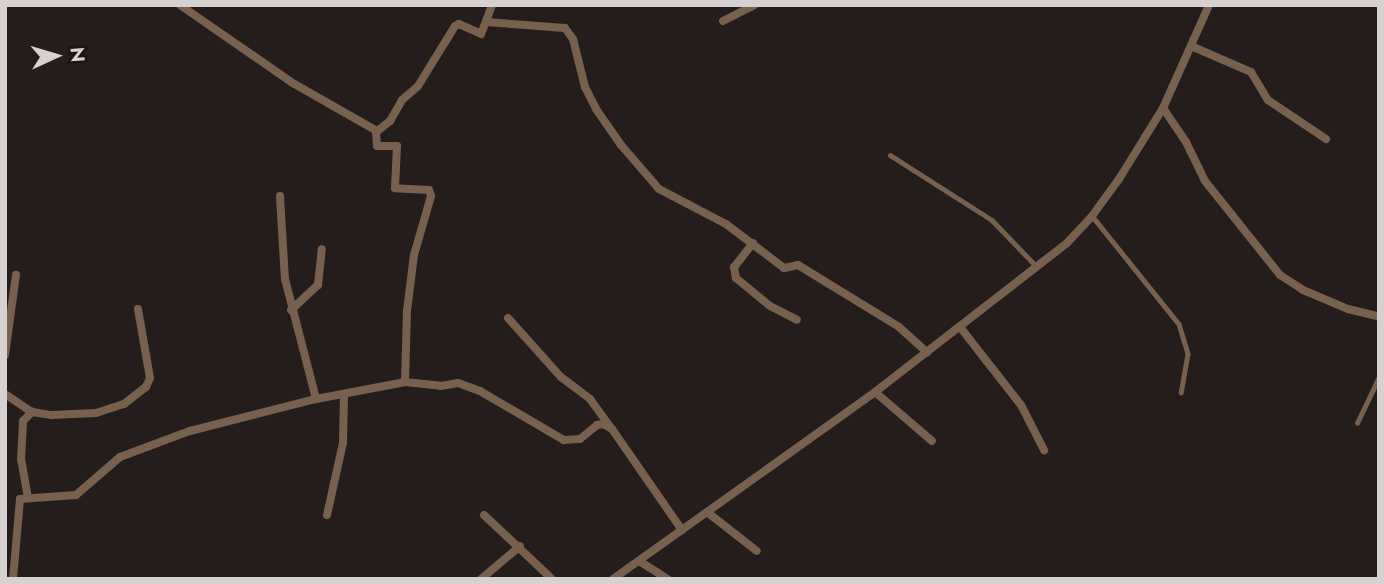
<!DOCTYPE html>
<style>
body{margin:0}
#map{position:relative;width:1384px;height:584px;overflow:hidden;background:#251d1c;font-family:Jost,sans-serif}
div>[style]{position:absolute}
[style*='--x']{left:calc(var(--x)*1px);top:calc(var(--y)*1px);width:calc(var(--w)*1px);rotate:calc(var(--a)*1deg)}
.service>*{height:4.5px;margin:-2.25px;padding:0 2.25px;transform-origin:2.25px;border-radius:2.25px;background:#77604e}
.minor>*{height:8px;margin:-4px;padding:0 4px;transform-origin:4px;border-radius:4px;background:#77604e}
span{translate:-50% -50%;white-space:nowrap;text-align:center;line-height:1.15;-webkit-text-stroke:6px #1b1413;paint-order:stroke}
.frame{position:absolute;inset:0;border:7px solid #d7d2d1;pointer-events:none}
.north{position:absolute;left:21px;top:21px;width:70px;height:70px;-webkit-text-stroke:5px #1b1413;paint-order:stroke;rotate:86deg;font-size:19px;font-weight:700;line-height:28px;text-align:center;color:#d7d2d1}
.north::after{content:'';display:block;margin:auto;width:24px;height:32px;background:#d7d2d1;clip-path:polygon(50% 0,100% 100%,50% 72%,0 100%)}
</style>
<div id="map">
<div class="service">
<div style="--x:890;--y:155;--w:121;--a:32.5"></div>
<div style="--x:992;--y:220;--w:65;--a:46.2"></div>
<div style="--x:1093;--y:217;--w:137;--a:51.2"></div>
<div style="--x:1179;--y:324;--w:31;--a:73"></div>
<div style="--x:1188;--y:354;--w:39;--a:100"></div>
<div style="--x:1357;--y:423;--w:51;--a:-64.4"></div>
</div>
<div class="minor">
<div style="--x:180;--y:5;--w:135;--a:34.7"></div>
<div style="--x:291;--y:82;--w:99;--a:29.7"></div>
<div style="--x:723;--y:21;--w:35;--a:-27"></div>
<div style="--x:486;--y:22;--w:79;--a:4.3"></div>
<div style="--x:565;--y:28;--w:14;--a:54"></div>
<div style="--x:573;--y:39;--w:49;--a:76"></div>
<div style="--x:585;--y:87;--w:25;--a:63"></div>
<div style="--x:596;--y:109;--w:44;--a:55.2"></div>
<div style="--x:621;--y:145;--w:58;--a:49.2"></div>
<div style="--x:659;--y:189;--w:76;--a:27.6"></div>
<div style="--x:726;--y:224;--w:73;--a:37.2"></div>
<div style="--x:784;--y:268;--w:14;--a:-12"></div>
<div style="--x:798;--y:265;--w:119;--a:31.5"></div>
<div style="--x:899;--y:327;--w:38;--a:42"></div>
<div style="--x:1191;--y:46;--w:65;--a:23.4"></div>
<div style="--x:1251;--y:72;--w:33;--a:59"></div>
<div style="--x:1268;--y:100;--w:70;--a:33.9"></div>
<div style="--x:1163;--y:108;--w:41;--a:55.9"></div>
<div style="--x:1186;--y:142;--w:43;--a:64"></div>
<div style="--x:1205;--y:181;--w:120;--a:51.4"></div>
<div style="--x:1280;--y:275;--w:27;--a:33"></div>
<div style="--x:1303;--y:290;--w:49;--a:22.9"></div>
<div style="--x:1348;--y:309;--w:32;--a:14"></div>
<div style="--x:280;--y:196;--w:83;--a:86.6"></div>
<div style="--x:285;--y:279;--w:124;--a:75.5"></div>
<div style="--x:753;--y:243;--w:31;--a:128"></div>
<div style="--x:734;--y:267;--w:11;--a:80"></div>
<div style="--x:736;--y:278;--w:44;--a:39.5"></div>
<div style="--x:770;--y:306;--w:30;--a:27"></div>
<div style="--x:291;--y:310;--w:37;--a:-43"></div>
<div style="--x:318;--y:285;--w:36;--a:-84"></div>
<div style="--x:508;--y:318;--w:79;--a:48.1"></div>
<div style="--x:561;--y:377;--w:36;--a:37"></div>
<div style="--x:590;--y:399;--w:36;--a:54"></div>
<div style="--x:960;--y:327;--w:99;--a:52"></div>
<div style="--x:1021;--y:405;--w:51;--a:62.9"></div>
<div style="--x:5;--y:355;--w:81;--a:-82.2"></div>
<div style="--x:405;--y:382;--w:71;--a:-88.4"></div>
<div style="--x:407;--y:311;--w:56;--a:-82.9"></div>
<div style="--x:414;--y:255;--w:61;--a:-73.9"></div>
<div style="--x:431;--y:196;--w:6;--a:-108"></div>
<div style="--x:429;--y:190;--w:34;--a:-177"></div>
<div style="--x:395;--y:188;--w:42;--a:-87.3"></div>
<div style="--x:397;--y:146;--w:20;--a:180"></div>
<div style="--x:377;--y:146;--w:14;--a:-94"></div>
<div style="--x:376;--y:132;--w:18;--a:-38"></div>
<div style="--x:390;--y:121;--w:24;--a:-60"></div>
<div style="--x:402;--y:100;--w:21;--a:-41"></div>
<div style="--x:418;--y:86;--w:70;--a:-58.3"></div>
<div style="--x:455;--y:26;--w:4;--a:-27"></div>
<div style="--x:459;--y:24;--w:24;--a:24"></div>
<div style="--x:481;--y:34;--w:31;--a:-69"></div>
<div style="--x:875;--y:392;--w:75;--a:40.7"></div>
<div style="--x:5;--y:394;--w:32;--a:34"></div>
<div style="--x:32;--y:412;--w:20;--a:9"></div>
<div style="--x:52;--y:415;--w:44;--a:-2.6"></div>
<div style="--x:96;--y:413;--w:29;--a:-18"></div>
<div style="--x:124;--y:404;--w:28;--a:-38"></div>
<div style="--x:146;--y:387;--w:10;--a:-66"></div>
<div style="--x:150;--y:378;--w:70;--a:-99.9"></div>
<div style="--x:28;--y:498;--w:39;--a:-100"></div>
<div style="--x:21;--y:460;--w:39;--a:-87"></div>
<div style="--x:23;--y:421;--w:13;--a:-45"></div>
<div style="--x:707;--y:512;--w:63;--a:38"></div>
<div style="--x:327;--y:515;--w:74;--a:-77.5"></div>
<div style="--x:343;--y:443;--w:49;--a:-88.8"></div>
<div style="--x:484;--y:515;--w:93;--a:43.3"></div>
<div style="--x:639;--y:561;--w:34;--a:32"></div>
<div style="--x:13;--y:579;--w:80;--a:-85"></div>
<div style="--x:20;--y:499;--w:56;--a:-4.1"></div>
<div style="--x:76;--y:495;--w:58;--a:-40.8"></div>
<div style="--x:120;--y:457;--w:75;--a:-20.4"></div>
<div style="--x:190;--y:431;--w:130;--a:-14.3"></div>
<div style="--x:316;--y:399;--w:91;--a:-10.8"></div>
<div style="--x:405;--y:382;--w:36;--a:6"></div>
<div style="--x:441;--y:386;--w:17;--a:-10"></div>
<div style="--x:458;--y:383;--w:23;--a:20"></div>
<div style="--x:480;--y:391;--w:97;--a:30.3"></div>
<div style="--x:564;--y:440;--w:16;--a:-4"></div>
<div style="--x:580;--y:439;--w:22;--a:-39"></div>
<div style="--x:597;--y:425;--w:6;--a:-9"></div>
<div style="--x:603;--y:424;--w:10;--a:29"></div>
<div style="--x:612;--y:429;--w:123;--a:55.3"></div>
<div style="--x:481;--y:579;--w:51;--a:-40.2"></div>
<div style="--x:613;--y:579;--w:322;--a:-35.5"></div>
<div style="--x:875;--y:392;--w:243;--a:-37.8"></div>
<div style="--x:1067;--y:243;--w:37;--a:-47"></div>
<div style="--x:1092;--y:216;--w:46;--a:-53.9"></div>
<div style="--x:1119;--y:179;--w:84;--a:-58.2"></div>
<div style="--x:1163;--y:108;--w:113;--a:-65.9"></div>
</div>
<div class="frame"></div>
<div class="north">N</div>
</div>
